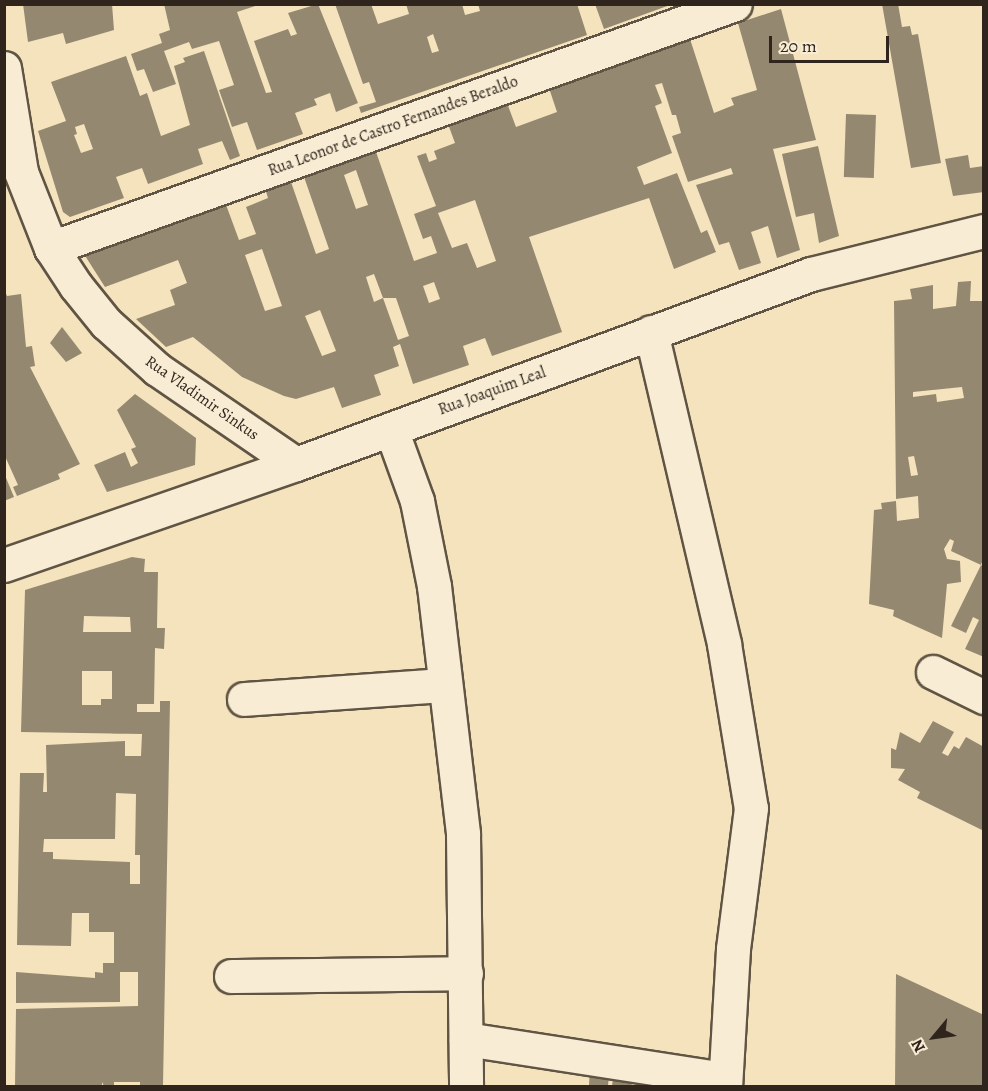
<!DOCTYPE html>
<style>
body{margin:0}
#map{position:relative;width:988px;height:1091px;overflow:hidden;background:#f4e3bd;font-family:Alegreya,serif}
div>[style]{position:absolute}
[style*='--x']{left:calc(var(--x)*1px);top:calc(var(--y)*1px);width:calc(var(--w)*1px);rotate:calc(var(--a)*1deg)}
.building>*{inset:0;background:#958870;transform-origin:0 0}
.roads{filter:drop-shadow(2px 0 #605444) drop-shadow(-2px 0 #605444) drop-shadow(0 2px #605444) drop-shadow(0 -2px #605444)}
.street>*{height:33px;margin:-16.5px;padding:0 16.5px;transform-origin:16.5px;border-radius:16.5px;background:#f8edd4}
span{translate:-50% -50%;white-space:nowrap;text-align:center;line-height:1.15;-webkit-text-stroke:5px #f8edd4;paint-order:stroke}
.street-label{font-size:16px;color:#2f251c}
.frame{position:absolute;inset:0;border:6px solid #2f251c;pointer-events:none}
.north{position:absolute;left:904px;top:1007px;width:60px;height:60px;-webkit-text-stroke:4px #f8edd4;paint-order:stroke;rotate:241deg;font-size:16px;font-weight:700;line-height:24px;text-align:center;color:#2f251c}
.north::after{content:'';display:block;margin:auto;width:21px;height:27px;background:#2f251c;clip-path:polygon(50% 0,100% 100%,50% 72%,0 100%)}
.scale{position:absolute;left:769px;top:36px;width:120px;height:27px;box-sizing:border-box;border:3px solid #2f251c;border-top:0;padding-left:8px;font-size:18px;line-height:21px;white-space:nowrap;color:#2f251c;-webkit-text-stroke:4px #f8edd4;paint-order:stroke}
</style>
<div id="map">
<div class="building">
<div style="clip-path:polygon(23px 4px,112px 4px,114px 30px,66px 44px,63px 33px,28px 42px)"></div>
<div style="clip-path:polygon(164px 4px,261px 4px,237px 12px,266px 93px,272px 92px,254px 41px,288px 29px,291px 36px,297px 34px,288px 13px,318px 4px,358px 103px,336px 112px,330px 93px,314px 99px,317px 105px,295px 113px,303px 134px,257px 150px,247px 122px,232px 127px,219px 90px,234px 85px,219px 41px,192px 49px,189px 42px,164px 51px,176px 84px,153px 92px,144px 69px,137px 71px,131px 54px,162px 43px,159px 34px,170px 30px)"></div>
<div style="clip-path:polygon(evenodd,335px 4px,371px 4px,378px 24px,409px 14px,406px 4px,462px 4px,465px 15px,480px 11px,478px 4px,577px 4px,587px 35px,361px 113px,359px 107px,376px 102px,369px 82px,363px 84px,335px 4px,433px 34px,439px 51px,432px 53px,427px 37px,433px 34px)"></div>
<div style="clip-path:polygon(595px 4px,670px 4px,670px 5px,604px 29px)"></div>
<div style="clip-path:polygon(882px 4px,898px 4px,902px 27px,910px 26px,912px 35px,918px 34px,941px 163px,911px 168px)"></div>
<div style="clip-path:polygon(evenodd,781px 9px,816px 140px,773px 149px,800px 250px,777px 258px,768px 226px,751px 232px,761px 263px,739px 270px,729px 242px,719px 245px,696px 185px,733px 174px,731px 168px,688px 182px,672px 136px,681px 133px,676px 115px,672px 115px,662px 83px,655px 85px,662px 103px,655px 106px,672px 153px,637px 167px,644px 185px,677px 173px,701px 233px,707px 230px,716px 252px,674px 269px,649px 198px,529px 237px,562px 332px,492px 356px,485px 338px,463px 346px,469px 365px,413px 384px,400px 344px,393px 347px,399px 366px,374px 375px,381px 395px,342px 408px,334px 387px,296px 399px,284px 396px,242px 377px,193px 337px,166px 347px,136px 319px,175px 305px,170px 290px,187px 283px,178px 260px,105px 287px,82px 251px,159px 230px,157px 226px,225px 202px,239px 240px,256px 234px,246px 207px,268px 198px,265px 188px,291px 182px,316px 254px,329px 249px,303px 174px,375px 149px,414px 261px,437px 253px,431px 236px,423px 239px,414px 214px,436px 206px,417px 156px,426px 153px,429px 162px,437px 159px,434px 151px,455px 143px,448px 124px,507px 103px,516px 127px,557px 112px,549px 88px,690px 39px,714px 113px,734px 105px,731px 98px,757px 90px,738px 23px,781px 9px,356px 170px,368px 205px,356px 209px,344px 175px,356px 170px,781px 9px,475px 200px,496px 261px,477px 268px,467px 243px,452px 248px,438px 213px,475px 200px,781px 9px,262px 249px,282px 306px,265px 311px,245px 255px,262px 249px,781px 9px,374px 274px,383px 298px,396px 298px,409px 336px,398px 340px,383px 298px,374px 302px,366px 277px,374px 274px,781px 9px,434px 282px,440px 299px,429px 303px,423px 286px,434px 282px,781px 9px,320px 310px,336px 351px,322px 356px,305px 316px,320px 310px)"></div>
<div style="clip-path:polygon(evenodd,204px 51px,240px 156px,230px 160px,222px 141px,198px 149px,203px 164px,148px 184px,142px 168px,116px 177px,124px 198px,70px 217px,63px 212px,38px 131px,66px 121px,51px 82px,126px 56px,140px 96px,147px 93px,161px 136px,190px 125px,174px 66px,185px 62px,183px 58px,204px 51px,84px 124px,93px 149px,81px 153px,74px 135px,77px 134px,75px 127px,84px 124px)"></div>
<div style="left:846px;top:114px;width:30px;height:63px;rotate:2deg"></div>
<div style="clip-path:polygon(818px 146px,839px 236px,819px 243px,814px 213px,796px 217px,782px 154px)"></div>
<div style="clip-path:polygon(968px 155px,970px 168px,984px 166px,984px 192px,953px 196px,945px 159px)"></div>
<div style="clip-path:polygon(evenodd,971px 281px,970px 301px,984px 301px,984px 556px,981px 565px,951px 551px,954px 541px,950px 539px,944px 549px,947px 559px,960px 561px,961px 582px,947px 584px,942px 638px,893px 616px,894px 610px,869px 604px,874px 510px,882px 509px,881px 503px,896px 501px,897px 521px,919px 518px,918px 496px,896px 499px,894px 301px,912px 299px,910px 289px,933px 285px,933px 309px,956px 306px,958px 282px,971px 281px,962px 387px,964px 398px,937px 402px,936px 394px,913px 397px,913px 392px,962px 387px,971px 281px,914px 456px,918px 475px,911px 476px,908px 457px,914px 456px)"></div>
<div style="clip-path:polygon(4px 289px,7px 296px,21px 294px,26px 347px,32px 346px,35px 366px,30px 367px,80px 464px,58px 474px,60px 479px,17px 496px,13px 487px,18px 485px,4px 454px)"></div>
<div style="clip-path:polygon(62px 327px,82px 353px,66px 362px,50px 343px)"></div>
<div style="clip-path:polygon(135px 394px,196px 438px,195px 465px,107px 492px,94px 465px,125px 452px,131px 467px,138px 463px,131px 449px,136px 447px,117px 410px)"></div>
<div style="clip-path:polygon(4px 473px,14px 497px,4px 501px)"></div>
<div style="clip-path:polygon(evenodd,132px 557px,145px 559px,144px 572px,158px 572px,157px 628px,165px 628px,164px 649px,155px 648px,154px 704px,137px 704px,137px 712px,160px 712px,160px 701px,170px 701px,163px 1086px,140px 1086px,140px 1082px,114px 1082px,114px 1086px,104px 1086px,102px 1082px,102px 1086px,15px 1086px,16px 1009px,138px 1006px,138px 972px,120px 972px,120px 1002px,16px 1003px,16px 972px,95px 978px,95px 972px,103px 973px,103px 963px,114px 963px,114px 932px,89px 932px,89px 913px,72px 913px,71px 946px,17px 945px,20px 773px,44px 773px,43px 792px,47px 792px,46px 745px,125px 741px,125px 756px,141px 756px,142px 734px,21px 732px,25px 590px,132px 557px,84px 616px,130px 617px,131px 632px,83px 632px,84px 616px,132px 557px,82px 671px,112px 671px,112px 699px,101px 699px,101px 705px,82px 705px,82px 671px,132px 557px,116px 793px,136px 794px,135px 855px,140px 855px,140px 884px,130px 884px,130px 862px,53px 859px,53px 852px,43px 852px,44px 839px,115px 839px,116px 793px)"></div>
<div style="clip-path:polygon(981px 565px,984px 567px,984px 657px,965px 649px,979px 620px,973px 617px,966px 633px,951px 626px)"></div>
<div style="clip-path:polygon(933px 721px,954px 732px,942px 753px,948px 756px,954px 746px,959px 749px,966px 737px,984px 747px,984px 831px,917px 798px,920px 792px,898px 780px,905px 769px,891px 768px,891px 748px,896px 750px,900px 732px,920px 743px)"></div>
<div style="clip-path:polygon(896px 974px,984px 1015px,984px 1086px,895px 1086px)"></div>
<div style="clip-path:polygon(590px 1066px,609px 1074px,608px 1086px,589px 1086px)"></div>
<div style="clip-path:polygon(613px 1077px,636px 1086px,612px 1086px)"></div>
</div>
<div class="roads">
<div class="street">
<div style="--x:4;--y:68;--w:105;--a:80.7"></div>
<div style="--x:21;--y:172;--w:82;--a:68.5"></div>
<div style="--x:51;--y:248;--w:45;--a:56.7"></div>
<div style="--x:76;--y:286;--w:48;--a:51"></div>
<div style="--x:106;--y:323;--w:69;--a:42"></div>
<div style="--x:157;--y:369;--w:168;--a:34.4"></div>
<div style="--x:51;--y:248;--w:726;--a:-19.63"></div>
<div style="--x:651;--y:332;--w:320;--a:76.8"></div>
<div style="--x:724;--y:644;--w:166;--a:80.7"></div>
<div style="--x:751;--y:808;--w:142;--a:97.3"></div>
<div style="--x:733;--y:949;--w:137;--a:93.3"></div>
<div style="--x:391;--y:429;--w:77;--a:70.1"></div>
<div style="--x:417;--y:501;--w:87;--a:78.7"></div>
<div style="--x:434;--y:586;--w:250;--a:83.3"></div>
<div style="--x:463;--y:834;--w:252;--a:89.3"></div>
<div style="--x:4;--y:565;--w:309;--a:-19.1"></div>
<div style="--x:296;--y:464;--w:549;--a:-20.25"></div>
<div style="--x:811;--y:274;--w:178;--a:-14"></div>
<div style="--x:933;--y:672;--w:57;--a:26.1"></div>
<div style="--x:244;--y:699;--w:201;--a:-4"></div>
<div style="--x:231;--y:976;--w:235;--a:-0.7"></div>
<div style="--x:466;--y:1039;--w:261;--a:8.8"></div>
</div>
</div>
<div class="street-label">
<span style="left:393px;top:126px;rotate:-20deg">Rua Leonor de Castro Fernandes Beraldo</span>
<span style="left:492px;top:391px;rotate:-20deg">Rua Joaquim Leal</span>
<span style="left:202px;top:398px;rotate:35deg">Rua Vladimir Sinkus</span>
</div>
<div class="frame"></div>
<div class="north">N</div>
<div class="scale">20 m</div>
</div>
